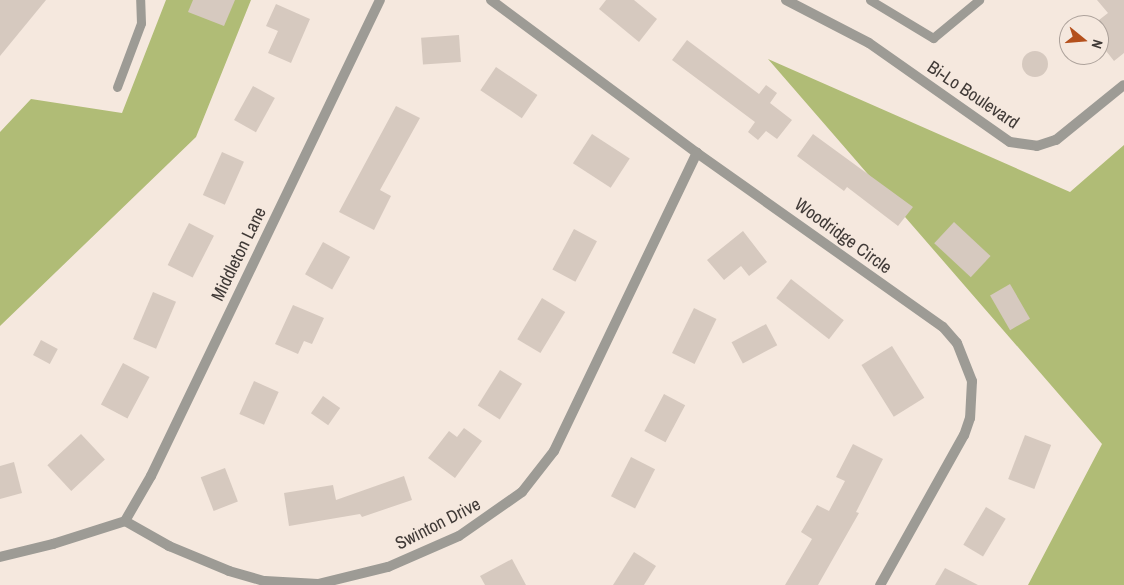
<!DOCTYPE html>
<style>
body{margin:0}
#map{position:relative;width:1124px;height:585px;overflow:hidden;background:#f5e8de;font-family:"Archivo Narrow",sans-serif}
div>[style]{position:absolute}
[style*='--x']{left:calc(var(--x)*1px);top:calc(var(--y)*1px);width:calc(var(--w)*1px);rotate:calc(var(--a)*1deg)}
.forest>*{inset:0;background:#b0bc76}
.building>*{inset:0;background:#d6c9bf;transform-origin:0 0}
.round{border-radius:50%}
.service>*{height:9px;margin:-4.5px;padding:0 4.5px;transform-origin:4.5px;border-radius:4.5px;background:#9d9b95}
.minor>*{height:10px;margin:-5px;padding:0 5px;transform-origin:5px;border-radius:5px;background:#9d9b95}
span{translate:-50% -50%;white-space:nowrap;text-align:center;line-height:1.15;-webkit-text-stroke:4px #f5e8de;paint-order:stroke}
.street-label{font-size:18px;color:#403a37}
.north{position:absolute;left:1059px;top:15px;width:50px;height:50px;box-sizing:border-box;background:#f5e8de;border:1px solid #ada29b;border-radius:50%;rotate:107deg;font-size:14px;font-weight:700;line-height:20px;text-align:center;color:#403a37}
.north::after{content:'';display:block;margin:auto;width:18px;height:22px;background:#b4501c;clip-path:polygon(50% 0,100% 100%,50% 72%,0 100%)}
</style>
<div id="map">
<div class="forest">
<div style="clip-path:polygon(166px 0,251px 0,196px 137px,0 326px,0 132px,31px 99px,122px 113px)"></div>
<div style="clip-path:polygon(768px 59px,1070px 192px,1124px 145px,1124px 585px,1028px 585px,1102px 444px)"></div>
</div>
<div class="building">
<div style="clip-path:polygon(0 0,46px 0,0 56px)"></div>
<div style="clip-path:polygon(193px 0,235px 0,224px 26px,188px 12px)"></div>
<div style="clip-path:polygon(606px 0,634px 0,657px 19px,639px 42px,599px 9px)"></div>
<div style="clip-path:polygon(1097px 0,1124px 0,1124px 53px,1114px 61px,1099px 42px,1099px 20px,1108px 13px)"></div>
<div style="clip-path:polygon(276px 4px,310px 19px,291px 63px,268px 53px,278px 31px,266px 26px)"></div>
<div style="left:459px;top:35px;width:27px;height:38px;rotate:86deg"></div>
<div style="clip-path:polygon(687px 40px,759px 94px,766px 85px,777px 93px,770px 103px,792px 120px,777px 139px,766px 131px,758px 140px,748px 132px,755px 122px,672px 60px)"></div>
<div class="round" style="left:1022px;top:51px;width:26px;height:26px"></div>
<div style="left:496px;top:67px;width:50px;height:28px;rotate:34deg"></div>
<div style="left:253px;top:86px;width:25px;height:39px;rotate:29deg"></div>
<div style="clip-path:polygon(396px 106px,420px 118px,380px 190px,391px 196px,374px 230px,339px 212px)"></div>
<div style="left:592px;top:134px;width:45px;height:35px;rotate:33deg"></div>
<div style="clip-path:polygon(813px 134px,913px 207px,898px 226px,847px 187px,844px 191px,797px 156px)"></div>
<div style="left:222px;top:152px;width:24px;height:47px;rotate:24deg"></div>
<div style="left:954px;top:222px;width:50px;height:29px;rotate:43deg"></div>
<div style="left:189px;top:223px;width:28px;height:47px;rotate:27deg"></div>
<div style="left:574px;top:229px;width:26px;height:46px;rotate:28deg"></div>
<div style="clip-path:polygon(743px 231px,767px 262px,749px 276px,741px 266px,724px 280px,707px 260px)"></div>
<div style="left:323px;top:242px;width:31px;height:37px;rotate:29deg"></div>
<div style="left:791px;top:279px;width:67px;height:24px;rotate:38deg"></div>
<div style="left:1010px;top:284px;width:40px;height:23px;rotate:60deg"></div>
<div style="left:153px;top:292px;width:25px;height:51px;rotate:23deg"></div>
<div style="left:542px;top:298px;width:27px;height:48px;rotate:31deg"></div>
<div style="clip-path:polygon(293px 305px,324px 318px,312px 344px,304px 341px,298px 354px,275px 344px)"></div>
<div style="left:694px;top:308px;width:25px;height:50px;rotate:26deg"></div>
<div style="left:766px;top:324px;width:24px;height:39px;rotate:62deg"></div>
<div style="left:41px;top:340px;width:19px;height:17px;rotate:28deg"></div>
<div style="left:892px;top:346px;width:61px;height:36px;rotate:58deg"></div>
<div style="left:123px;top:363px;width:30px;height:47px;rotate:28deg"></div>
<div style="left:500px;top:370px;width:26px;height:42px;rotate:32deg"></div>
<div style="left:254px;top:381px;width:27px;height:36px;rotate:24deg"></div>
<div style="left:664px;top:394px;width:24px;height:42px;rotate:28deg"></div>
<div style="left:323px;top:396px;width:21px;height:21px;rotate:35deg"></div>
<div style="clip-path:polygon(464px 428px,482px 441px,455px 478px,428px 458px,449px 431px,457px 437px)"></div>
<div style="left:81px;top:434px;width:35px;height:46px;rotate:47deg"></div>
<div style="left:1025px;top:435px;width:28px;height:47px;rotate:21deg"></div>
<div style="clip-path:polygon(853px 444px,883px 459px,856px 512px,859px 513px,818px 585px,785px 585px,812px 539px,801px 532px,817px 505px,829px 511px,845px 481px,836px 477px)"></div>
<div style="left:631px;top:457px;width:27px;height:44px;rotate:27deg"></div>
<div style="clip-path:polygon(14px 462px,22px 493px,0 499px,0 466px)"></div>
<div style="left:225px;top:468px;width:36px;height:26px;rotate:69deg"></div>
<div style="clip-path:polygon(404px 476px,412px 500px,362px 517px,360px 514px,289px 526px,284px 493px,333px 485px,336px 500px)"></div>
<div style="left:986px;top:507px;width:23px;height:44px;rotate:31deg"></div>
<div style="clip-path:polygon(634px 552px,656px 566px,644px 585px,613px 585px)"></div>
<div style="clip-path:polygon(512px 559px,526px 585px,485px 585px,480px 576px)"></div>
<div style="clip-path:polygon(945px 568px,978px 585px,935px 585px)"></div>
</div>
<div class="service">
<div style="--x:870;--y:0;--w:74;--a:31.1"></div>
<div style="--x:933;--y:38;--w:60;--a:-39.6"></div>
<div style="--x:117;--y:87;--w:68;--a:-69.4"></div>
<div style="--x:141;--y:23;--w:23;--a:-92"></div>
</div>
<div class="minor">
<div style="--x:491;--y:0;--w:257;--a:36.6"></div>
<div style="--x:697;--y:153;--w:301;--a:35.3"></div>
<div style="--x:943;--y:327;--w:21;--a:49"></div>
<div style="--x:957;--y:343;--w:41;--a:68.5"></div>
<div style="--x:972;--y:381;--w:37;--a:93"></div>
<div style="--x:970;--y:418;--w:18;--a:109"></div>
<div style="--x:964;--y:435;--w:172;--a:119.2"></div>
<div style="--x:786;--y:0;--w:93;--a:27.4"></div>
<div style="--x:869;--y:43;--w:172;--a:35.1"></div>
<div style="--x:1010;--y:142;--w:27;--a:8"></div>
<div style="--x:1037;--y:146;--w:20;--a:-18"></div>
<div style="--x:1056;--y:140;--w:87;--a:-39"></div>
<div style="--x:125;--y:521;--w:52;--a:-60"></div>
<div style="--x:151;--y:476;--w:528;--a:-64.31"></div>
<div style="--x:0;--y:557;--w:55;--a:-13.8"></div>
<div style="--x:53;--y:544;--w:76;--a:-17.7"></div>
<div style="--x:125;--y:521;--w:51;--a:29.6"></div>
<div style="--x:169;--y:546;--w:65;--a:22.6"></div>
<div style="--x:229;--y:571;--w:37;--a:16"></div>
<div style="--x:265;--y:581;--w:53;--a:3.2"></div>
<div style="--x:318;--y:584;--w:72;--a:-13.7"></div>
<div style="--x:388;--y:567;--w:77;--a:-23.6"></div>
<div style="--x:459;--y:536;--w:77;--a:-34.9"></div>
<div style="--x:522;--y:492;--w:52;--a:-52"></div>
<div style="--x:554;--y:451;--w:331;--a:-64.4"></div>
</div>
<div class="street-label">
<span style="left:973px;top:95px;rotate:34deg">Bi-Lo Boulevard</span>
<span style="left:843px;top:236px;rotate:36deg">Woodridge Circle</span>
<span style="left:239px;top:254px;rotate:-64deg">Middleton Lane</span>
<span style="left:438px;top:524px;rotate:-27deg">Swinton Drive</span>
</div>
<div class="north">N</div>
</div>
